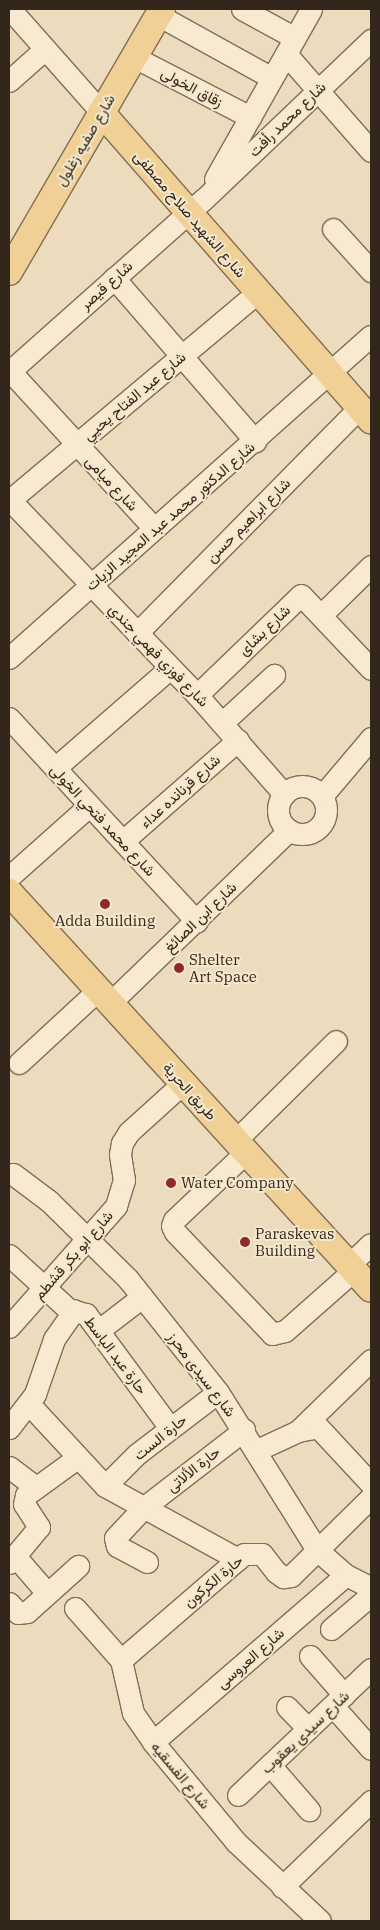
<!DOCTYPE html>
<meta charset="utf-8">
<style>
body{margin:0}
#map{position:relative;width:380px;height:1930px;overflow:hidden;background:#ecdcbd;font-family:"IBM Plex Serif",Vazirmatn,serif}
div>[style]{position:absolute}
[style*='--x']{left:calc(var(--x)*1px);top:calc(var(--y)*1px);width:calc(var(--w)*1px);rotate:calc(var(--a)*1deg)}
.roads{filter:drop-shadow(1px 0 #836d57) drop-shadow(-1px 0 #836d57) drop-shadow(0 1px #836d57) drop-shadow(0 -1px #836d57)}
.minor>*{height:21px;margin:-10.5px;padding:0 10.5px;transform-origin:10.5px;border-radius:10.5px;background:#f7ead0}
.minor>.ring{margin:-10.5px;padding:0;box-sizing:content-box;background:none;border:21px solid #f7ead0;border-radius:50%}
.major>*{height:26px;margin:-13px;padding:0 13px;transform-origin:13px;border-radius:13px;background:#f0d094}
.dots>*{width:14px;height:14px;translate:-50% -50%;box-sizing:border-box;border:2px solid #f4e7cc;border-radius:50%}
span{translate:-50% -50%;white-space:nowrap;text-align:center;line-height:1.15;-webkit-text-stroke:4px #f4e7cc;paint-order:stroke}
.street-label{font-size:15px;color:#33261b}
.poi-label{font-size:15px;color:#33261b}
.left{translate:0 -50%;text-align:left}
.frame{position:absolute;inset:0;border:10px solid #33261b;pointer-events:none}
</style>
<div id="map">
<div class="roads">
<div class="minor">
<div style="--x:10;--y:9;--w:137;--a:48.5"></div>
<div style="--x:242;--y:9;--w:60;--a:28.7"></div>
<div style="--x:158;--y:15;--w:130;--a:28.9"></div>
<div style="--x:286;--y:54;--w:129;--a:48.8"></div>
<div style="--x:134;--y:57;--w:131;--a:27.3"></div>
<div style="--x:9;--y:81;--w:48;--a:-41.6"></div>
<div style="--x:215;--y:179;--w:195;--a:-60.5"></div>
<div style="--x:333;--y:229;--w:57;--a:47.9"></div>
<div style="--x:114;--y:278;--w:216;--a:49.1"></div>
<div style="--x:10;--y:371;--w:213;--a:47.5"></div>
<div style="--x:9;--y:372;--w:261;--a:-41.6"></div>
<div style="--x:204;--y:199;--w:231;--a:-43.6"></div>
<div style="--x:9;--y:499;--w:272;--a:46.2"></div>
<div style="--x:197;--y:695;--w:132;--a:48.7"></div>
<div style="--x:10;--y:500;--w:324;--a:-40"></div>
<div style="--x:321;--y:615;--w:70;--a:-44.4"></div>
<div style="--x:137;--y:633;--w:317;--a:-45.4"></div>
<div style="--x:9;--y:658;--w:484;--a:-41.7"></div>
<div style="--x:197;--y:695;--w:144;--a:-43.9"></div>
<div style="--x:301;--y:595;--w:102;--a:46.6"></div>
<div style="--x:9;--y:718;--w:277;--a:47.3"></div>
<div style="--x:222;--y:723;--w:71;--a:-42.7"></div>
<div style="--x:55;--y:768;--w:152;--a:-41"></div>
<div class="ring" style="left:278px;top:786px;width:27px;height:27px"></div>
<div style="--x:322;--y:796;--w:76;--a:-49.8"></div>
<div style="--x:123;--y:841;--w:153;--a:-41.3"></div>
<div style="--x:9;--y:877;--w:107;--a:-41.6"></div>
<div style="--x:110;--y:1003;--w:249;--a:-44"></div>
<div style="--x:19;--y:1063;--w:108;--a:-42.7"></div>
<div style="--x:235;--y:1141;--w:142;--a:-44.7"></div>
<div style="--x:246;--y:1152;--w:99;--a:136.6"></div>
<div style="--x:174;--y:1220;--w:6;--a:108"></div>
<div style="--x:172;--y:1226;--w:7;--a:63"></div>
<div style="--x:175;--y:1232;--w:141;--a:46.4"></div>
<div style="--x:272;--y:1334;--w:13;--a:-13"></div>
<div style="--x:285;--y:1331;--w:92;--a:-41.5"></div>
<div style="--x:13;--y:1174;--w:45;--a:36.9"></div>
<div style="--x:49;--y:1201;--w:111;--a:44.6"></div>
<div style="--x:128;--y:1279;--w:144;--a:51.5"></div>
<div style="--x:218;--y:1392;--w:186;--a:57.9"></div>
<div style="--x:317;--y:1550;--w:38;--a:41"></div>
<div style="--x:346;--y:1575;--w:28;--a:27"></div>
<div style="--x:9;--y:1255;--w:80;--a:42.5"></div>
<div style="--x:68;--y:1309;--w:19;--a:16"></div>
<div style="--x:86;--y:1314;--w:142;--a:53.6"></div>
<div style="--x:349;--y:1265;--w:30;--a:-44"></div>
<div style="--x:9;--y:1327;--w:162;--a:-48.5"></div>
<div style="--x:116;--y:1206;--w:27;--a:-73"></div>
<div style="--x:124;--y:1180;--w:26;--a:-99"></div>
<div style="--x:120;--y:1154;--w:11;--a:-80"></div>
<div style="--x:122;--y:1143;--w:13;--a:-58"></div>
<div style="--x:129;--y:1132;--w:73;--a:-42.2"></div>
<div style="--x:99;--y:1330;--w:54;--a:-37.5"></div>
<div style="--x:29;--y:1404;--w:112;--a:47.2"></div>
<div style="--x:105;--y:1486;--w:152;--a:28.8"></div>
<div style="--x:9;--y:1428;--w:43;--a:-52.6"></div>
<div style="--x:35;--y:1394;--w:58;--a:-70.9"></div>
<div style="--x:54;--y:1339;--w:35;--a:-55"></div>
<div style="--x:298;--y:1431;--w:102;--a:-44.2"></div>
<div style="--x:255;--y:1451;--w:47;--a:-24.9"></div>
<div style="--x:298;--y:1431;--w:20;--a:-11"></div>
<div style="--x:318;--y:1427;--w:78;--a:47.1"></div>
<div style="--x:9;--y:1467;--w:34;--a:37"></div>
<div style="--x:105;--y:1486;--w:45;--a:-45"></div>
<div style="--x:137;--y:1454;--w:102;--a:-37.4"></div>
<div style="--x:15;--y:1556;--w:49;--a:49.1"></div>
<div style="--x:147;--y:1562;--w:34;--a:-152"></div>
<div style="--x:117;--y:1546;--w:8;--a:-104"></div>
<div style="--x:115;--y:1538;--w:41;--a:-47"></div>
<div style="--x:143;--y:1508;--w:128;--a:-37.7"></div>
<div style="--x:9;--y:1563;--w:47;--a:-50.2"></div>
<div style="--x:39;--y:1527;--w:27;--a:-123"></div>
<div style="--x:24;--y:1504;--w:9;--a:-77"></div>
<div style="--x:26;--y:1495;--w:63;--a:-36"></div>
<div style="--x:9;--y:1603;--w:13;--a:48"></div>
<div style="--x:18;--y:1613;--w:9;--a:-6"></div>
<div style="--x:27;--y:1612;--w:69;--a:-42"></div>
<div style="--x:75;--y:1608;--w:69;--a:48.5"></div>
<div style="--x:121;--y:1660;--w:54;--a:77.2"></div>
<div style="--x:133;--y:1713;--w:35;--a:55"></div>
<div style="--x:153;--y:1742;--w:130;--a:50.3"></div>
<div style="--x:236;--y:1842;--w:115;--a:43.2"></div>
<div style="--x:331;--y:1629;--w:52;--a:-40.4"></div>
<div style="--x:310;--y:1656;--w:52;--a:48.9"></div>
<div style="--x:121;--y:1660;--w:162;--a:-40.8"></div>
<div style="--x:244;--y:1554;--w:18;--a:0"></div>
<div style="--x:262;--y:1554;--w:23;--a:52"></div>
<div style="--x:276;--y:1572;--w:9;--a:36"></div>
<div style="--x:283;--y:1577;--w:8;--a:-7"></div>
<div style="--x:291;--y:1576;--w:112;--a:-44.6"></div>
<div style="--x:333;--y:1706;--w:57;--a:48.5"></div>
<div style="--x:287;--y:1707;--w:30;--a:46"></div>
<div style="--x:153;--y:1742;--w:255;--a:-40.9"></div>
<div style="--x:270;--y:1765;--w:60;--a:49.1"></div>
<div style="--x:238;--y:1795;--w:183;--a:-43.5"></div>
<div style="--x:282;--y:1887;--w:124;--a:-44"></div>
</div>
<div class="major">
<div style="--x:101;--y:112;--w:410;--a:48.8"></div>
<div style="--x:9;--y:272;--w:304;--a:-59.8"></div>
<div style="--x:9;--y:892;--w:537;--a:47.64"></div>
</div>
</div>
<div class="dots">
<div style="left:105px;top:904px;background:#90292d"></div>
<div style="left:179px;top:968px;background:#90292d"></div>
<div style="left:171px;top:1183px;background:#90292d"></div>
<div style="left:245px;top:1242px;background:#90292d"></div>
</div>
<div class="street-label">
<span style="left:192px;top:87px;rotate:28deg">زقاق الخولى</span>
<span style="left:287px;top:119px;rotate:-44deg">شارع محمد رأفت</span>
<span style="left:85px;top:140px;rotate:-60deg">شارع صفيه زغلول</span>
<span style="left:190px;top:214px;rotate:49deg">شارع الشهيد صلاح مصطفى</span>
<span style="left:106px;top:285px;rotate:-42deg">شارع قيصر</span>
<span style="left:134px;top:396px;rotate:-40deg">شارع عبد الفتاح يحيي</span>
<span style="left:112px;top:483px;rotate:47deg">شارع ميامى</span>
<span style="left:170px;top:516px;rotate:-41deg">شارع الدكتور محمد عبد المجيد الزيات</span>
<span style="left:248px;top:520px;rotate:-45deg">شارع ابراهيم حسن</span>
<span style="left:264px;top:630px;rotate:-44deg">شارع بشاى</span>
<span style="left:159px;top:655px;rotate:46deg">شارع فوزي فهمي جندي</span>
<span style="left:180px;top:791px;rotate:-42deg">شارع قرنانده عداء</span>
<span style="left:103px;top:820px;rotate:47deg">شارع محمد فتحي الخولى</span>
<span style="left:200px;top:917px;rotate:-44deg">شارع ابن الصائغ</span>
<span style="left:190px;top:1091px;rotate:48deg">طريق الحرية</span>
<span style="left:73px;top:1255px;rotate:-49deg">شارع ابو بكر قشطم</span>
<span style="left:116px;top:1355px;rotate:53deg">حارة عبد الباسط</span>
<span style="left:202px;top:1374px;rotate:53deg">شارع سيدى محرز</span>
<span style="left:160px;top:1437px;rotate:-39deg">حارة الست</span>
<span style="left:193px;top:1469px;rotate:-38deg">حارة الألاتى</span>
<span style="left:213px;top:1581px;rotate:-40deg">حارة الكركون</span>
<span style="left:250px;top:1658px;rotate:-41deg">شارع العروسى</span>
<span style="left:305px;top:1732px;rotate:-43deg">شارع سيدى يعقوب</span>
<span style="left:181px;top:1775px;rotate:50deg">شارع الفسقيه</span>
</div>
<div class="poi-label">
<span style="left:105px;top:921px">Adda Building</span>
<span class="left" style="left:189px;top:968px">Shelter<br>Art Space</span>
<span class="left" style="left:181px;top:1183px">Water Company</span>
<span class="left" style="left:255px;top:1242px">Paraskevas<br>Building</span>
</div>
<div class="frame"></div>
</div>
